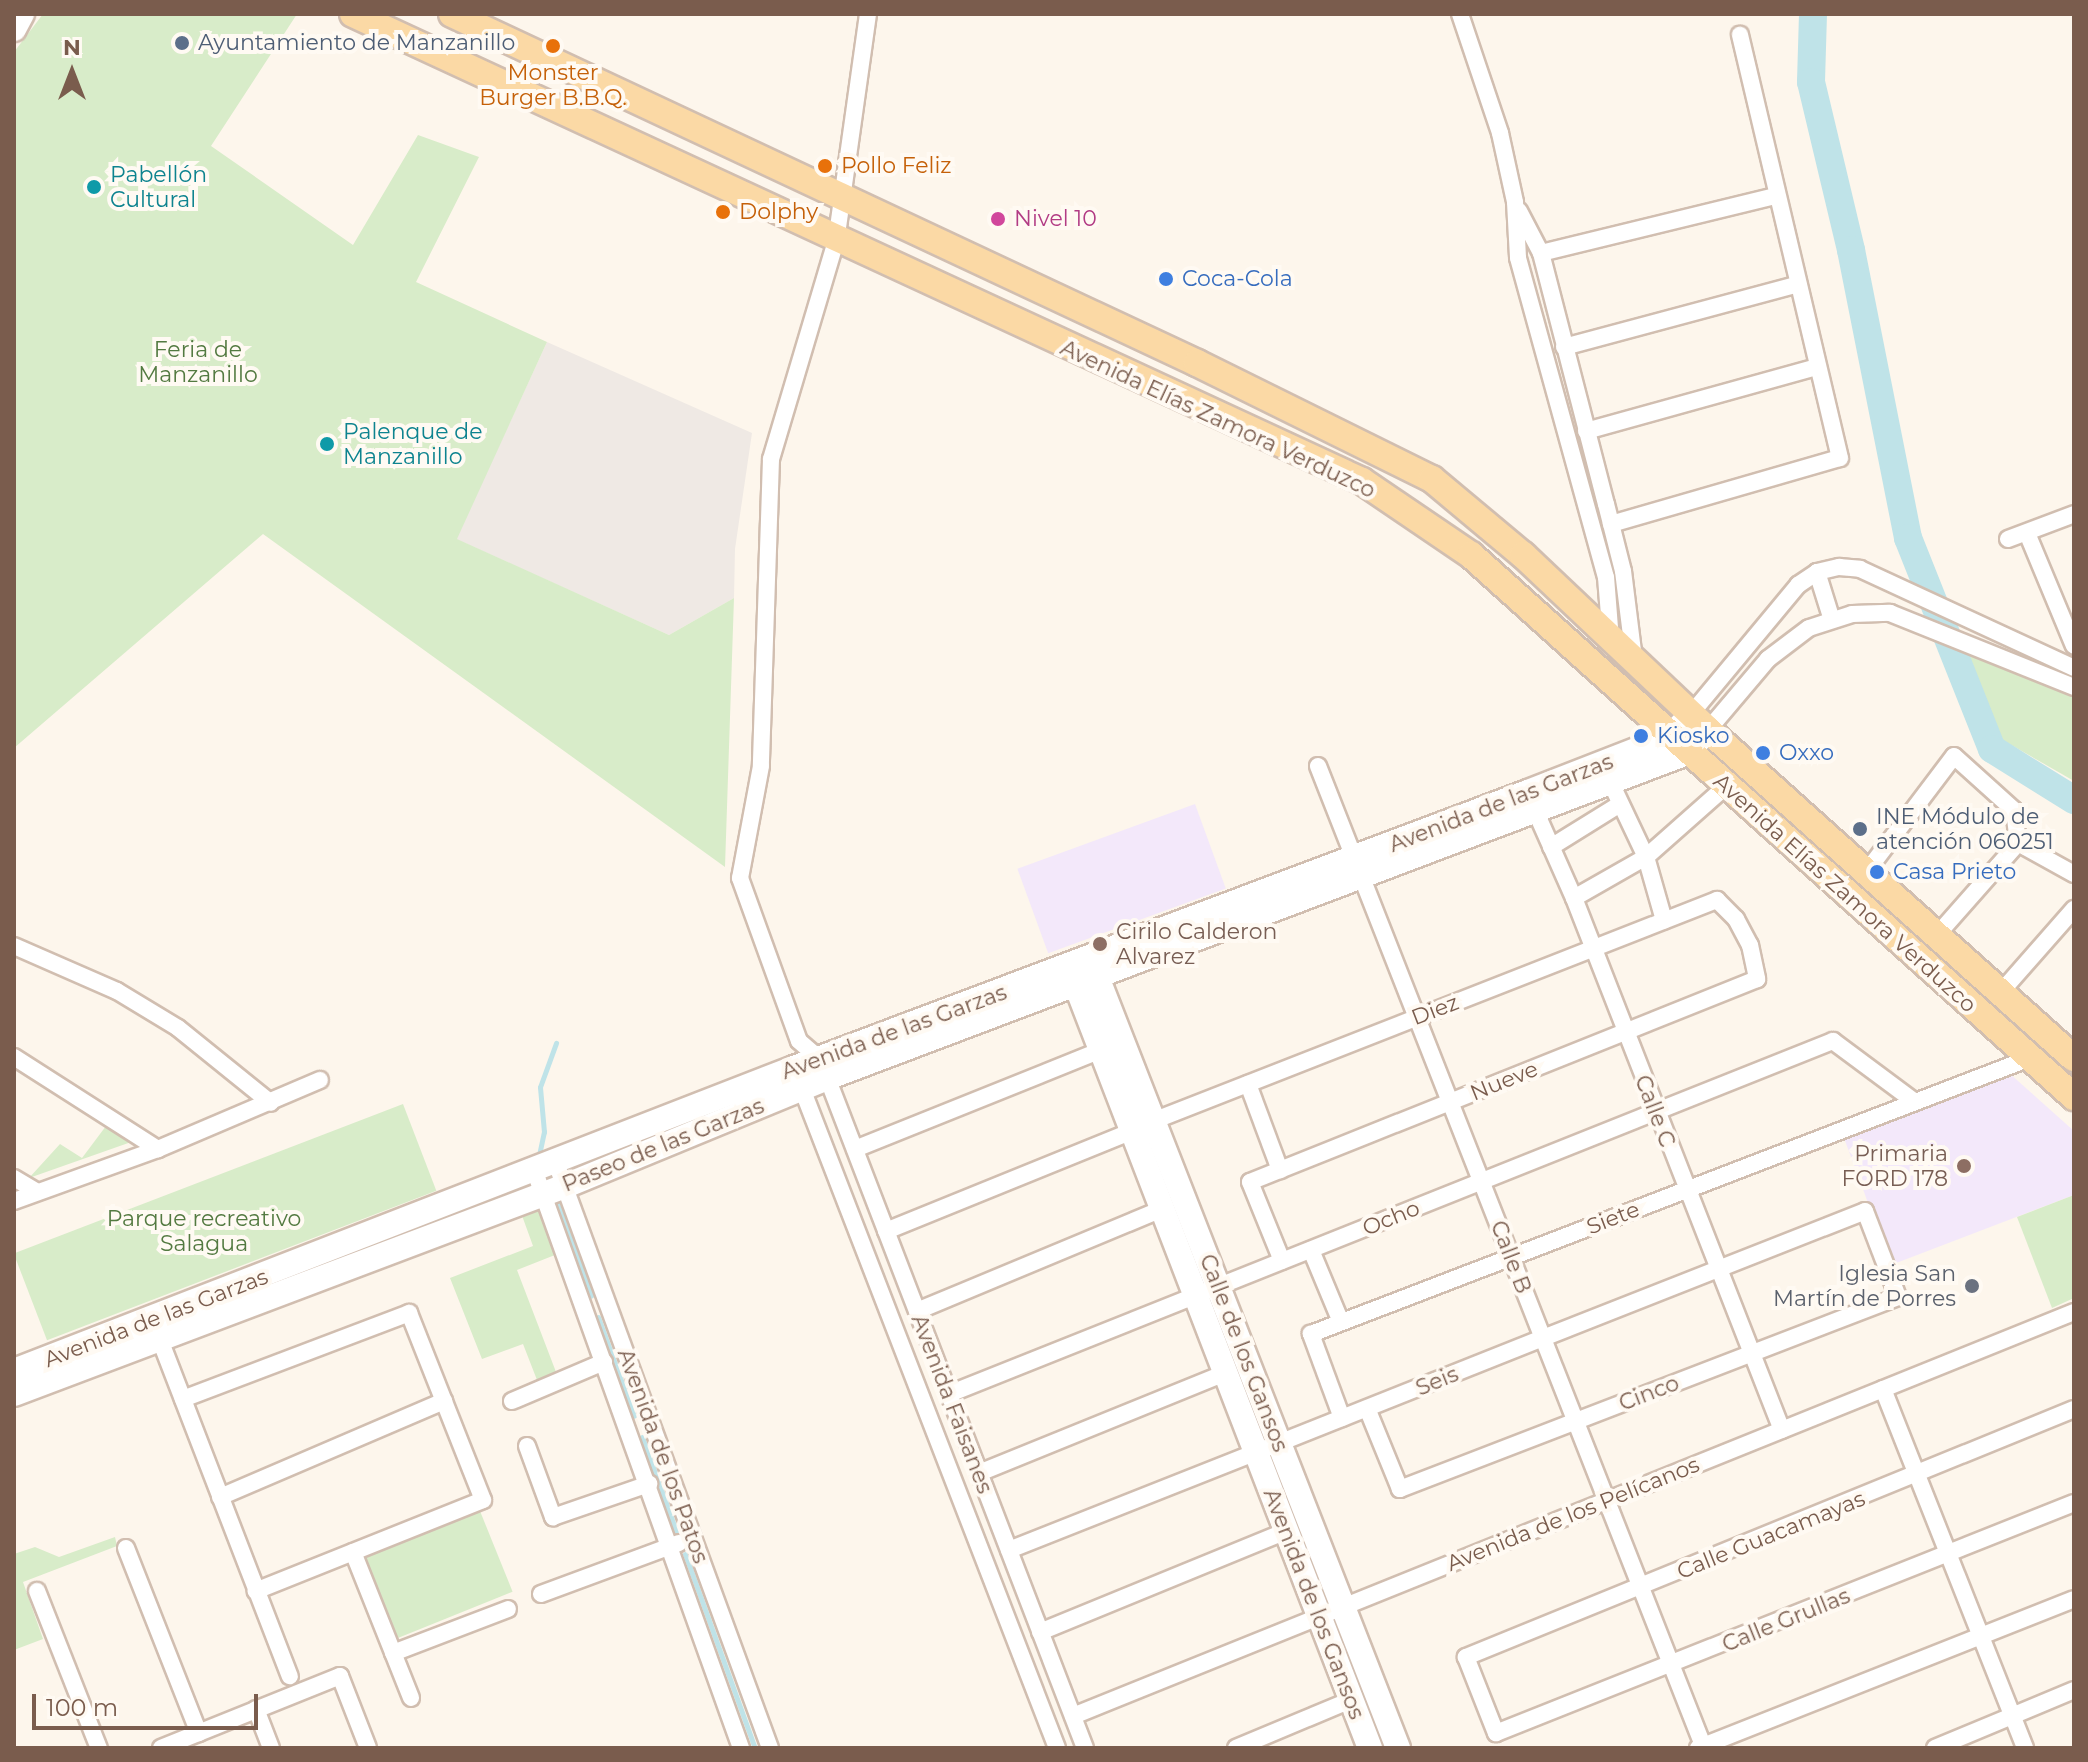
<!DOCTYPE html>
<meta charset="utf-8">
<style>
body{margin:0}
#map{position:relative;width:2088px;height:1762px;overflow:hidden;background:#fdf6ec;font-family:Montserrat,sans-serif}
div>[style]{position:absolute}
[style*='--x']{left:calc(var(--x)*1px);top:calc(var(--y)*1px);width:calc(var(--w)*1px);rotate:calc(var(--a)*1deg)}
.industrial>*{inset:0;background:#efe9e4}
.education>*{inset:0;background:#f3e8fa;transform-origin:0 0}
.green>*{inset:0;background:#d8ecc9;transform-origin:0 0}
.stream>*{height:5px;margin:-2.5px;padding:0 2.5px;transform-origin:2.5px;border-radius:2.5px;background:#bfe3e8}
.river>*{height:28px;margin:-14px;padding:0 14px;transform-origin:14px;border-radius:14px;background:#bfe3e8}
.roads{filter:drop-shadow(2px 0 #d1beb0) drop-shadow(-2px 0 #d1beb0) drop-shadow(0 2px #d1beb0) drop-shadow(0 -2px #d1beb0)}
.street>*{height:16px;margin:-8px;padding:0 8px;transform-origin:8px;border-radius:8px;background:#fff}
.secondary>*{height:24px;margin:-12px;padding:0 12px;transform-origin:12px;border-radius:12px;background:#fff}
.primary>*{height:26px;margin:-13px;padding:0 13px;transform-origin:13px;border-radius:13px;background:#fbd9a5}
.dots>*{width:22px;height:22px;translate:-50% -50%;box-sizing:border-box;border:4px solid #fffaf3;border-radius:50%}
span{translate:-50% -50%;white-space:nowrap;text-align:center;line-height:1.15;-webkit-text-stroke:8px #fffaf3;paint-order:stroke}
.service-label{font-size:22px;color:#4e5e75}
.left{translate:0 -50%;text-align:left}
.food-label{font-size:22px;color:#c56008}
.culture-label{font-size:22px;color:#0d838f}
.hotel-label{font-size:22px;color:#b23c85}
.shop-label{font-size:22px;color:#366cbe}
.park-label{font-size:22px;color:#537a41}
.street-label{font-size:22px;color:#7a5c4d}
.education-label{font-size:22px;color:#785e54}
.right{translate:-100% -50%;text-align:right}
.worship-label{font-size:22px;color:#5b616d}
.frame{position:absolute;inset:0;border:16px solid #7a5c4d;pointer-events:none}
.north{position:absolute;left:32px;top:32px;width:80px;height:80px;-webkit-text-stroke:6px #fffaf3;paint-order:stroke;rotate:0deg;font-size:22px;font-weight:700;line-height:32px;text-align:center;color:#7a5c4d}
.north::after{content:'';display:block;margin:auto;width:28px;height:36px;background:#7a5c4d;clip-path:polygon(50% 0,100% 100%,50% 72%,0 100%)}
.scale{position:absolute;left:32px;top:1694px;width:226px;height:36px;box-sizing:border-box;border:4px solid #7a5c4d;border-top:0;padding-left:10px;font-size:24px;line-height:28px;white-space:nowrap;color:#7a5c4d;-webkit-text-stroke:6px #fffaf3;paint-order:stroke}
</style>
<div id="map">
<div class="industrial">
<div style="clip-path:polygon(547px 342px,752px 433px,735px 549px,734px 598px,669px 635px,456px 539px)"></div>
</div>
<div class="education">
<div style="left:1195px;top:804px;width:90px;height:189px;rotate:70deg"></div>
<div style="clip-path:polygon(2009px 1073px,2074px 1131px,2074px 1195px,1891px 1265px,1844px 1138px)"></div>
</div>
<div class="green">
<div style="clip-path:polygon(43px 14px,297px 14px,211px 146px,353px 245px,418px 135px,479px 157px,416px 282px,547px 342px,457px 539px,669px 635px,734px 598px,725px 867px,263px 534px,14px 748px,14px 52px)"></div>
<div style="clip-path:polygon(1961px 651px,2074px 695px,2074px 781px,1999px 738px)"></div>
<div style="left:403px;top:1104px;width:93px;height:417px;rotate:69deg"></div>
<div style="clip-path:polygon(109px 1122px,134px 1141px,29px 1178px,60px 1144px,82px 1158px)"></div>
<div style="clip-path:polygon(2074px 1195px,2074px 1298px,2052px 1308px,2017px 1217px)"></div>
<div style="clip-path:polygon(540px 1203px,560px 1253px,517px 1270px,556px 1372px,537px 1380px,523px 1344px,482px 1359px,450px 1278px,533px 1246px,520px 1210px)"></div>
<div style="left:480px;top:1511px;width:87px;height:125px;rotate:68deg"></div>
<div style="clip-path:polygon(115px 1537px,117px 1546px,23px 1582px,43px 1639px,14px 1650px,14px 1554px,35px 1547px,59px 1557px)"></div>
</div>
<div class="stream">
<div style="--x:539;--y:1155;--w:24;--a:-78"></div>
<div style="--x:544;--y:1132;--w:45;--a:-95.1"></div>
<div style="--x:540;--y:1087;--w:47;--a:-70"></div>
<div style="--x:555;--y:1198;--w:104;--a:69.8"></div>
<div style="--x:598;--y:1317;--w:105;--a:70"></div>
<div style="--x:642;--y:1437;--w:100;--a:70.1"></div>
<div style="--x:685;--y:1554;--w:206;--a:70.2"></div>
</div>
<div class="river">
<div style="--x:1813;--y:14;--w:68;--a:91.7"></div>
<div style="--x:1811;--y:82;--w:173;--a:76.6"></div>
<div style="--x:1851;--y:250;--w:294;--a:78.8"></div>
<div style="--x:1908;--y:538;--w:227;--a:68.3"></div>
<div style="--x:1992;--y:749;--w:97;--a:31.9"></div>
</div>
<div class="roads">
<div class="street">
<div style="--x:868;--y:14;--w:229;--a:98"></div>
<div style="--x:836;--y:241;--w:227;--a:106.6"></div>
<div style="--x:771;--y:459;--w:307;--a:91.9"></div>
<div style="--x:761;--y:766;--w:114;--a:100.6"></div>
<div style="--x:740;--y:878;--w:173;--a:70.1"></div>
<div style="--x:799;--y:1041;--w:28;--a:41"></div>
<div style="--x:820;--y:1059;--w:738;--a:68.96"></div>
<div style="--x:1460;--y:14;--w:126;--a:71.4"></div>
<div style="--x:1500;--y:133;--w:71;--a:77.7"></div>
<div style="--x:1515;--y:202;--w:56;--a:86.9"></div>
<div style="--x:1518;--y:258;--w:331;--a:74.6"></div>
<div style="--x:1606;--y:577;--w:63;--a:85.5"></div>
<div style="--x:1519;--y:211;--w:47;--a:62.4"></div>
<div style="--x:1541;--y:253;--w:259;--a:75.5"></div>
<div style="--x:1606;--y:504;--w:69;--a:75.8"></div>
<div style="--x:1623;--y:571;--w:89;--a:82.9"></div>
<div style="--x:1541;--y:253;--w:241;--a:-13.7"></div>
<div style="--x:1564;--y:347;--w:239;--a:-15"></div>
<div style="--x:1586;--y:431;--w:239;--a:-15.5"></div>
<div style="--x:1611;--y:524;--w:238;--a:-16.1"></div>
<div style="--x:1840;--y:458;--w:435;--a:-103.3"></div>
<div style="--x:2027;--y:533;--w:122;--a:67.4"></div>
<div style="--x:2008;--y:539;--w:71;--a:-20.7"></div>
<div style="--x:1817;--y:572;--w:47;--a:72.7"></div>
<div style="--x:1691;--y:714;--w:168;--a:-50.3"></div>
<div style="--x:1798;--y:585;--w:23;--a:-34"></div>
<div style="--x:1817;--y:572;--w:23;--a:-13"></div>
<div style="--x:1839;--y:567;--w:21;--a:5"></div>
<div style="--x:1860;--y:569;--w:236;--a:24.8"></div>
<div style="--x:1708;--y:730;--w:93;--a:-49.8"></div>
<div style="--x:1768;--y:659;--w:51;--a:-37.1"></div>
<div style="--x:1809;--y:628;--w:45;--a:-18"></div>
<div style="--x:1852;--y:614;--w:38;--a:-2"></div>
<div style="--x:1890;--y:613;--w:198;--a:21.9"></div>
<div style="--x:1318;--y:766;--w:1055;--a:68.54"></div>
<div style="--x:1610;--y:781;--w:84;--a:64.7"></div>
<div style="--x:1646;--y:857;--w:66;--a:74.1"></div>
<div style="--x:1531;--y:801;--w:106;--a:66.1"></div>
<div style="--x:1574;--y:898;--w:571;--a:68.65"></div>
<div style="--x:1551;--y:847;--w:81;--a:-31.9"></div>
<div style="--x:1867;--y:871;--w:144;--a:-52.9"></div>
<div style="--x:1954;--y:756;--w:81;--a:42"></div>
<div style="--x:2014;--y:810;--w:33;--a:83"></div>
<div style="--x:2018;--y:843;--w:64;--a:29"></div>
<div style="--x:1574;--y:898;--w:83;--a:-29.7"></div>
<div style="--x:1646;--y:857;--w:106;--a:-41.5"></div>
<div style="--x:1937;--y:935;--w:123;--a:-48.6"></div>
<div style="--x:14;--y:946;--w:112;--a:23.6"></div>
<div style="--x:117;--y:991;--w:71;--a:31.2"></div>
<div style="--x:178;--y:1028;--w:119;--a:38.9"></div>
<div style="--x:2001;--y:992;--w:111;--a:-48.7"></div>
<div style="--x:14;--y:1057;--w:171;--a:32.6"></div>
<div style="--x:799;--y:1081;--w:715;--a:68.85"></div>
<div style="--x:1248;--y:1084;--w:92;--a:69.6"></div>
<div style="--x:1153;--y:1121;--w:606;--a:-21.4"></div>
<div style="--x:1717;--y:900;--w:27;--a:45"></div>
<div style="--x:1736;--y:919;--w:30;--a:62"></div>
<div style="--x:1750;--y:945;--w:35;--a:78"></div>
<div style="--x:1757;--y:979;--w:546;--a:158.18"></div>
<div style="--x:1250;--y:1182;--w:85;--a:67.9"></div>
<div style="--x:855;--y:1149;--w:265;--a:-21.9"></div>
<div style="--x:556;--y:1163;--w:623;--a:69.91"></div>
<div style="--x:535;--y:1172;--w:612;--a:70.32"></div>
<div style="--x:14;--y:1178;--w:27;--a:31"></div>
<div style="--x:14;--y:1201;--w:153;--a:-19.9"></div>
<div style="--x:158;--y:1149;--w:176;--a:-23.1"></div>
<div style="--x:886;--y:1231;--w:266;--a:-22.1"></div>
<div style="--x:1311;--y:1250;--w:78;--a:67.4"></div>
<div style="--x:917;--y:1311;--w:265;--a:-22.6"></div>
<div style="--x:157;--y:1332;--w:369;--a:68.9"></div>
<div style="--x:1883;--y:1389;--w:386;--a:68.4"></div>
<div style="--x:949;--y:1394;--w:952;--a:-21.77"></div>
<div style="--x:1833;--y:1041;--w:102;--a:36.6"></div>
<div style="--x:183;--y:1399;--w:242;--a:-20.8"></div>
<div style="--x:409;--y:1313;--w:201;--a:68.4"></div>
<div style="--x:483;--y:1500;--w:245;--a:158.2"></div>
<div style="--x:512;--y:1401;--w:100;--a:-23"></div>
<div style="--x:2074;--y:1409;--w:657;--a:157.81"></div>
<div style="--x:1466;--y:1657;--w:82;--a:68.5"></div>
<div style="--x:1496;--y:1733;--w:622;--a:-21.7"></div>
<div style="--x:1342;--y:1418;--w:90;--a:-110.3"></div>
<div style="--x:1311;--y:1334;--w:770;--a:-21"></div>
<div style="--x:527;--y:1446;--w:76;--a:69.9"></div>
<div style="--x:553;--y:1517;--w:102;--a:-19"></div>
<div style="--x:979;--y:1473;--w:266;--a:-22.1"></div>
<div style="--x:220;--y:1497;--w:244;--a:-23.2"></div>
<div style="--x:126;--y:1548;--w:199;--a:68.5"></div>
<div style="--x:1009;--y:1550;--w:290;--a:-21.6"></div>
<div style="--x:1279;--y:1443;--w:284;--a:-21.7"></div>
<div style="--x:1543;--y:1338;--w:346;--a:-21.5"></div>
<div style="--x:1865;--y:1211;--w:92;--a:69"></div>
<div style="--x:1898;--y:1297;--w:534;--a:158.92"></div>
<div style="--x:1400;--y:1489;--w:87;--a:-112.2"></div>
<div style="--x:353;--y:1552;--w:157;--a:68.3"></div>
<div style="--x:37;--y:1591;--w:169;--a:68.5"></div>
<div style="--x:541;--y:1594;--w:147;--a:-20.3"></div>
<div style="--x:1040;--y:1632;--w:266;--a:-22.3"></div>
<div style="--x:393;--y:1653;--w:123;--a:-20.9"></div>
<div style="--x:256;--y:1709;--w:42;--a:69"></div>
<div style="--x:1073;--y:1716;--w:1079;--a:-21.98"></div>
<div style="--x:161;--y:1748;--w:193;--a:-21.9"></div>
<div style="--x:340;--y:1676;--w:77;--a:68.7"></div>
<div style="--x:1236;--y:1748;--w:125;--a:-22.7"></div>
<div style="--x:1698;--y:1748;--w:404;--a:-21.6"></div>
<div style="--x:1935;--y:1748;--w:151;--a:-22.6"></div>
</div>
<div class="secondary">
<div style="--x:14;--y:29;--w:17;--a:-62"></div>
<div style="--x:1092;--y:964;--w:842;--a:68.68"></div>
<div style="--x:1071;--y:972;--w:832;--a:68.93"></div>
<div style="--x:14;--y:1371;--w:837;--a:-21.23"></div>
<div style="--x:794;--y:1068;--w:784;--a:-20.61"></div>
<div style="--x:1528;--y:792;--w:151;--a:-21.3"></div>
<div style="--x:1669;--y:737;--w:21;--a:-45"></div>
<div style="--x:14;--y:1394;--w:589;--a:-20.68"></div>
<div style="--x:565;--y:1186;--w:283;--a:-22.4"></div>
<div style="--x:827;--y:1078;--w:919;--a:-20.7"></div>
<div style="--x:1687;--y:753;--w:31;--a:-48"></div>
</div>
<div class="primary">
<div style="--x:353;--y:14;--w:1112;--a:24.84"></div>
<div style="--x:1362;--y:481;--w:132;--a:34.2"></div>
<div style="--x:1471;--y:555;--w:811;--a:41.95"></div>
<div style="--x:452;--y:14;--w:823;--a:25.1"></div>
<div style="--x:1197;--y:363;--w:262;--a:26.3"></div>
<div style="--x:1432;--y:479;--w:119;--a:39.9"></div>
<div style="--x:1523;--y:555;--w:255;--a:43.4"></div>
<div style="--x:1708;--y:730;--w:491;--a:41.9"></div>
</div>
</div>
<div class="dots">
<div style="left:182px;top:43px;background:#5c6f8a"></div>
<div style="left:553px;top:46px;background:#e8710a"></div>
<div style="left:825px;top:166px;background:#e8710a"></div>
<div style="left:94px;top:187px;background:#0f9aa8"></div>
<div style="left:723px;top:212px;background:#e8710a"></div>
<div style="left:998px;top:219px;background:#d1479c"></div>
<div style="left:1166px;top:279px;background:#3f7fe0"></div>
<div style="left:327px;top:444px;background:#0f9aa8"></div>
<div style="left:1641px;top:736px;background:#3f7fe0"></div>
<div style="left:1763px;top:753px;background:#3f7fe0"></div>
<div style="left:1860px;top:829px;background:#5c6f8a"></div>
<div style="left:1877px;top:872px;background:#3f7fe0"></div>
<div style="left:1100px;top:944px;background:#8d6e63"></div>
<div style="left:1964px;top:1166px;background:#8d6e63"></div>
<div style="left:1972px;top:1286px;background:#6b7280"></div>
</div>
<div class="service-label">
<span class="left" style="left:198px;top:43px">Ayuntamiento de Manzanillo</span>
<span class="left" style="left:1876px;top:829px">INE Módulo de<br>atención 060251</span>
</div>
<div class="food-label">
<span style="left:553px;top:85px">Monster<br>Burger B.B.Q.</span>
<span class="left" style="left:841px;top:166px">Pollo Feliz</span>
<span class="left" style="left:739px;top:212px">Dolphy</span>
</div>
<div class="culture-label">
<span class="left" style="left:110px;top:187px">Pabellón<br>Cultural</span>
<span class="left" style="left:343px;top:444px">Palenque de<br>Manzanillo</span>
</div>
<div class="hotel-label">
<span class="left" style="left:1014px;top:219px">Nivel 10</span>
</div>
<div class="shop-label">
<span class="left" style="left:1182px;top:279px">Coca-Cola</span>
<span class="left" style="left:1657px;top:736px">Kiosko</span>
<span class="left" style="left:1779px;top:753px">Oxxo</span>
<span class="left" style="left:1893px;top:872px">Casa Prieto</span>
</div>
<div class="park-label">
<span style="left:198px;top:362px">Feria de<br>Manzanillo</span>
<span style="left:204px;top:1231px">Parque recreativo<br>Salagua</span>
</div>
<div class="street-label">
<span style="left:1218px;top:419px;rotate:25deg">Avenida Elías Zamora Verduzco</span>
<span style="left:1501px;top:803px;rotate:-21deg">Avenida de las Garzas</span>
<span style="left:1845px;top:893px;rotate:42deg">Avenida Elías Zamora Verduzco</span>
<span style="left:1435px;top:1010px;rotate:-21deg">Diez</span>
<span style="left:894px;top:1032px;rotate:-20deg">Avenida de las Garzas</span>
<span style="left:1504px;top:1081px;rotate:-22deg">Nueve</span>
<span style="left:1655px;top:1111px;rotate:69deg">Calle C</span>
<span style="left:663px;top:1145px;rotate:-22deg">Paseo de las Garzas</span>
<span style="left:1391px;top:1218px;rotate:-22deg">Ocho</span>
<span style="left:1613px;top:1218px;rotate:-21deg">Siete</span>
<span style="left:1511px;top:1257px;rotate:69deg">Calle B</span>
<span style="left:156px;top:1318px;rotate:-21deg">Avenida de las Garzas</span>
<span style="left:1244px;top:1353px;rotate:69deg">Calle de los Gansos</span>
<span style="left:1437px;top:1381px;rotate:-22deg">Seis</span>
<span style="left:1649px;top:1393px;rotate:-21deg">Cinco</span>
<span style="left:952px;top:1404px;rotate:69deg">Avenida Faisanes</span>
<span style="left:663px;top:1456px;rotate:70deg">Avenida de los Patos</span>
<span style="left:1573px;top:1514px;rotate:-22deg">Avenida de los Pelícanos</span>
<span style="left:1771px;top:1535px;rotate:-22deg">Calle Guacamayas</span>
<span style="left:1314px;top:1604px;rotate:69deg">Avenida de los Gansos</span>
<span style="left:1786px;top:1620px;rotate:-22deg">Calle Grullas</span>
</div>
<div class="education-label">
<span class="left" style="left:1116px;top:944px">Cirilo Calderon<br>Alvarez</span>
<span class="right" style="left:1948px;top:1166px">Primaria<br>FORD 178</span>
</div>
<div class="worship-label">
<span class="right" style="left:1956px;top:1286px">Iglesia San<br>Martín de Porres</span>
</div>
<div class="frame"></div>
<div class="north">N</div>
<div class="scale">100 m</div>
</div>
